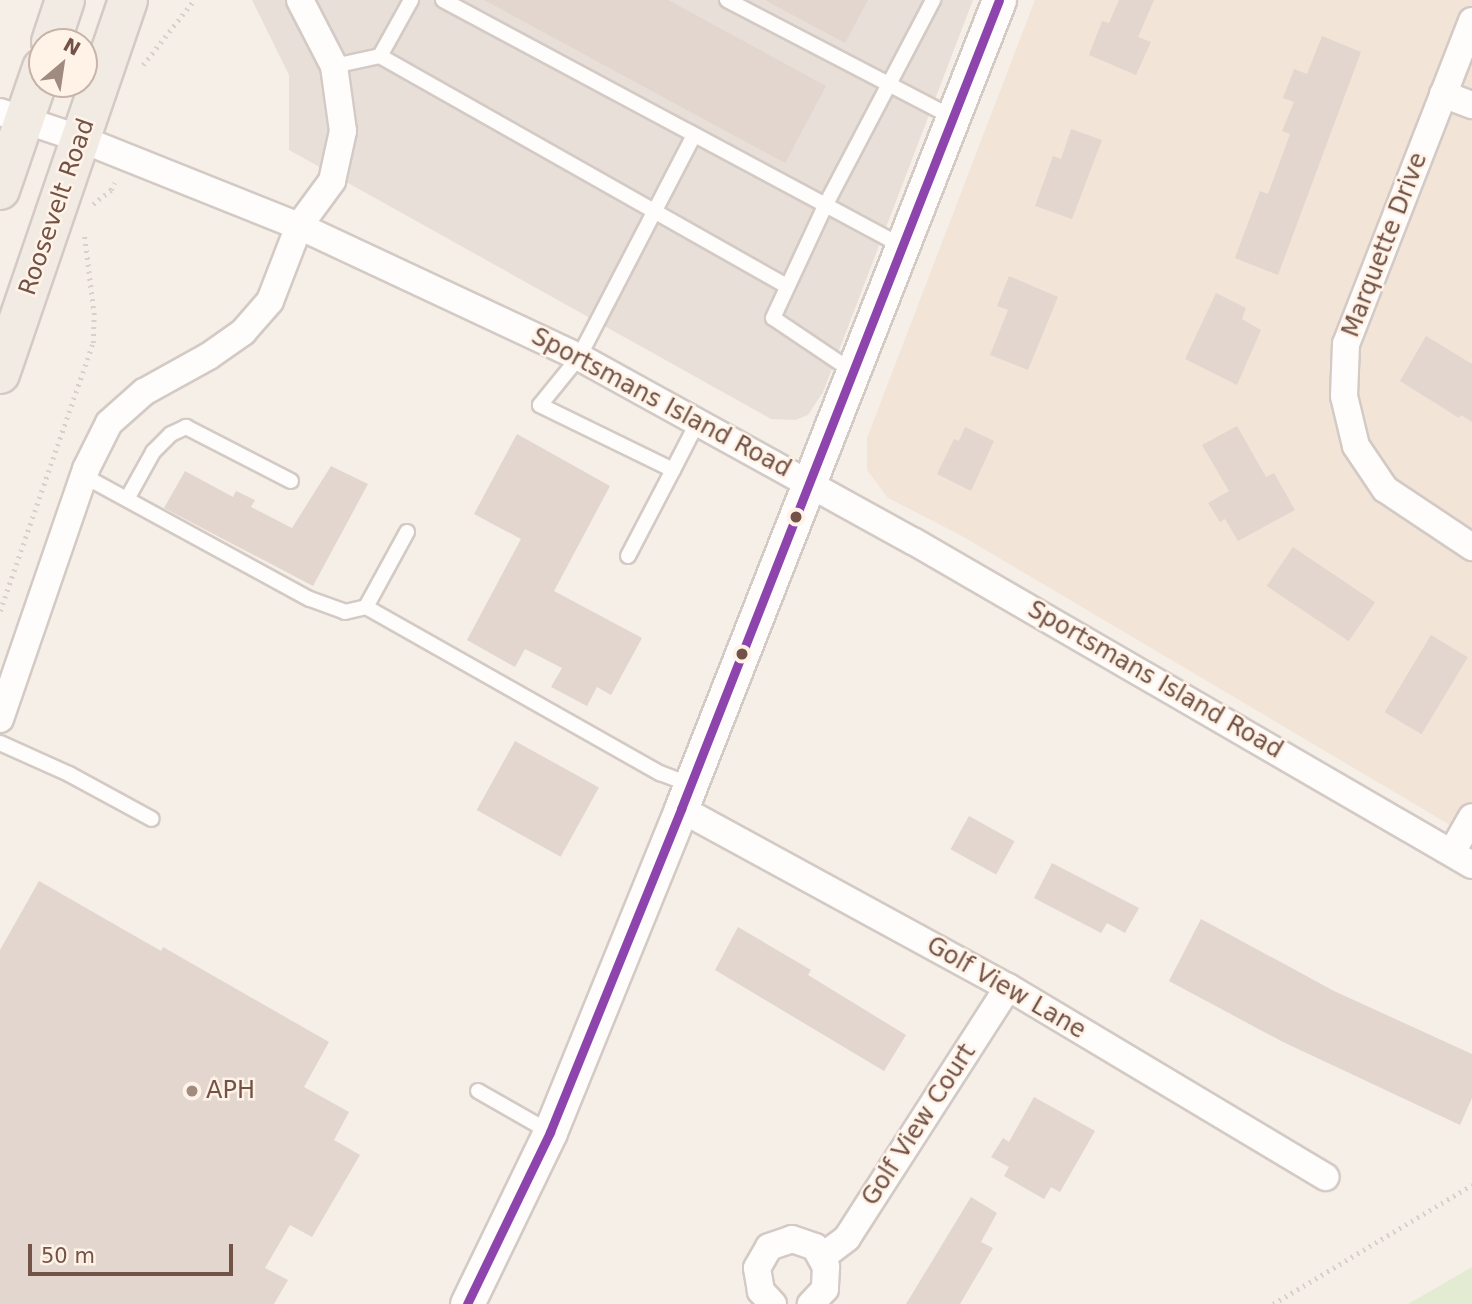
<!DOCTYPE html>
<style>
body{margin:0}
#map{position:relative;width:1472px;height:1304px;overflow:hidden;background:#f6efe7;font-family:"DejaVu Sans",sans-serif}
div>[style]{position:absolute}
[style*='--x']{left:calc(var(--x)*1px);top:calc(var(--y)*1px);width:calc(var(--w)*1px);rotate:calc(var(--a)*1deg)}
.residential>*{inset:0;background:#f2e4d7}
.industrial>*{inset:0;background:#e8dfd8}
.green>*{inset:0;background:#e3ecd2}
.building>*{inset:0;background:#e2d6cf;transform-origin:0 0}
.path>*{height:4.5px;margin-top:-2.25px;transform-origin:0;background:repeating-linear-gradient(90deg,#d9cfcc 0 2px,transparent 0 7px)}
.roads{filter:drop-shadow(2px 0 #d4cac5) drop-shadow(-2px 0 #d4cac5) drop-shadow(0 2px #d4cac5) drop-shadow(0 -2px #d4cac5)}
.service>*{height:14px;margin:-7px;padding:0 7px;transform-origin:7px;border-radius:7px;background:#fefdfb}
.minor>*{height:26px;margin:-13px;padding:0 13px;transform-origin:13px;border-radius:13px;background:#fefdfb}
.tertiary>*{height:33px;margin:-16.5px;padding:0 16.5px;transform-origin:16.5px;border-radius:16.5px;background:#fefdfb}
.primary>*{height:38px;margin:-19px;padding:0 19px;transform-origin:19px;border-radius:19px;background:#f1ebe4}
.bus-1>*{height:9px;margin:-4.5px;padding:0 4.5px;transform-origin:4.5px;border-radius:4.5px;background:#8e44ad}
.dots>*{width:19px;height:19px;translate:-50% -50%;box-sizing:border-box;border:4px solid #fff3e7;border-radius:50%}
span{translate:-50% -50%;white-space:nowrap;text-align:center;line-height:1.15;-webkit-text-stroke:5px #fff3e7;paint-order:stroke}
.street-label{font-size:24px;color:#735348}
.poi-label{font-size:24px;color:#735348}
.left{translate:0 -50%;text-align:left}
.north{position:absolute;left:28px;top:28px;width:70px;height:70px;box-sizing:border-box;background:#fff3e7;border:2px solid #c7b3a7;border-radius:50%;rotate:29deg;font-size:19px;font-weight:700;line-height:28px;text-align:center;color:#735348}
.north::after{content:'';display:block;margin:auto;width:24px;height:32px;background:#a18a80;clip-path:polygon(50% 0,100% 100%,50% 72%,0 100%)}
.scale{position:absolute;left:28px;top:1244px;width:205px;height:32px;box-sizing:border-box;border:4px solid #735348;border-top:0;padding-left:9px;font-size:21px;line-height:24px;white-space:nowrap;color:#735348;-webkit-text-stroke:5px #fff3e7;paint-order:stroke}
</style>
<div id="map">
<div class="residential">
<div style="clip-path:polygon(1035px 0,1472px 0,1472px 838px,962px 536px,888px 498px,867px 470px,867px 438px)"></div>
</div>
<div class="industrial">
<div style="clip-path:polygon(252px 0,973px 0,823px 392px,808px 415px,795px 420px,771px 419px,289px 150px,289px 75px)"></div>
</div>
<div class="green">
<div style="clip-path:polygon(1472px 1267px,1472px 1304px,1408px 1304px)"></div>
</div>
<div class="building">
<div style="clip-path:polygon(484px 0,668px 0,826px 86px,785px 163px)"></div>
<div style="clip-path:polygon(765px 0,868px 0,845px 43px)"></div>
<div style="clip-path:polygon(1119px 0,1154px 0,1138px 37px,1151px 42px,1136px 75px,1089px 55px,1102px 21px,1109px 23px)"></div>
<div style="clip-path:polygon(1322px 36px,1361px 52px,1278px 275px,1235px 258px,1260px 191px,1268px 194px,1290px 134px,1282px 131px,1294px 102px,1283px 98px,1294px 69px,1307px 74px)"></div>
<div style="clip-path:polygon(1071px 129px,1102px 140px,1072px 219px,1035px 206px,1053px 156px,1061px 159px)"></div>
<div style="clip-path:polygon(1009px 276px,1058px 297px,1028px 370px,990px 355px,1008px 310px,997px 306px)"></div>
<div style="clip-path:polygon(1216px 293px,1246px 308px,1242px 319px,1261px 330px,1237px 385px,1185px 359px)"></div>
<div style="clip-path:polygon(1426px 336px,1472px 364px,1472px 422px,1461px 415px,1459px 418px,1400px 381px)"></div>
<div style="clip-path:polygon(1237px 426px,1266px 477px,1274px 473px,1295px 510px,1238px 541px,1225px 519px,1220px 522px,1208px 503px,1229px 491px,1202px 445px)"></div>
<div style="clip-path:polygon(965px 427px,994px 441px,971px 491px,937px 474px,954px 439px,959px 441px)"></div>
<div style="clip-path:polygon(517px 434px,610px 486px,554px 591px,642px 638px,611px 695px,597px 687px,587px 706px,551px 687px,562px 668px,525px 649px,515px 667px,467px 640px,521px 539px,474px 514px)"></div>
<div style="clip-path:polygon(331px 466px,368px 484px,313px 586px,164px 508px,185px 471px,233px 497px,236px 491px,255px 500px,251px 507px,292px 528px)"></div>
<div style="left:1293px;top:547px;width:99px;height:47px;rotate:34deg"></div>
<div style="left:1431px;top:635px;width:43px;height:90px;rotate:31deg"></div>
<div style="left:515px;top:741px;width:96px;height:79px;rotate:29deg"></div>
<div style="left:969px;top:816px;width:52px;height:38px;rotate:29deg"></div>
<div style="clip-path:polygon(1052px 863px,1139px 908px,1125px 933px,1107px 923px,1101px 933px,1034px 898px)"></div>
<div style="clip-path:polygon(39px 881px,161px 951px,163px 947px,329px 1042px,304px 1087px,349px 1112px,334px 1140px,360px 1155px,312px 1237px,290px 1225px,265px 1268px,288px 1280px,274px 1304px,0 1304px,0 950px)"></div>
<div style="clip-path:polygon(1201px 919px,1334px 991px,1472px 1054px,1472px 1098px,1460px 1125px,1281px 1041px,1169px 981px)"></div>
<div style="clip-path:polygon(738px 927px,811px 970px,808px 975px,906px 1035px,884px 1071px,715px 970px)"></div>
<div style="clip-path:polygon(1034px 1097px,1095px 1131px,1060px 1192px,1051px 1187px,1044px 1199px,1004px 1176px,1009px 1167px,991px 1157px,1003px 1138px,1009px 1142px)"></div>
<div style="clip-path:polygon(971px 1197px,997px 1213px,981px 1242px,993px 1248px,960px 1304px,906px 1304px)"></div>
</div>
<div class="path">
<div style="--x:143;--y:65;--w:83;--a:-51.9"></div>
<div style="--x:93;--y:204;--w:23;--a:-38"></div>
<div style="--x:111;--y:190;--w:8;--a:-67"></div>
<div style="--x:0;--y:611;--w:284;--a:-70.9"></div>
<div style="--x:93;--y:343;--w:28;--a:-88"></div>
<div style="--x:94;--y:315;--w:83;--a:-97"></div>
<div style="--x:1273;--y:1304;--w:232;--a:-30.9"></div>
</div>
<div class="roads">
<div class="service">
<div style="--x:443;--y:0;--w:521;--a:28.19"></div>
<div style="--x:727;--y:0;--w:254;--a:27.5"></div>
<div style="--x:380;--y:56;--w:64;--a:-61"></div>
<div style="--x:334;--y:66;--w:47;--a:-12.3"></div>
<div style="--x:380;--y:56;--w:467;--a:29.5"></div>
<div style="--x:852;--y:371;--w:95;--a:-146.1"></div>
<div style="--x:773;--y:318;--w:123;--a:-65.1"></div>
<div style="--x:825;--y:206;--w:233;--a:-62.3"></div>
<div style="--x:673;--y:470;--w:53;--a:-62.9"></div>
<div style="--x:84;--y:476;--w:257;--a:28.6"></div>
<div style="--x:310;--y:599;--w:37;--a:20"></div>
<div style="--x:345;--y:612;--w:22;--a:-13"></div>
<div style="--x:127;--y:499;--w:54;--a:-61"></div>
<div style="--x:153;--y:452;--w:25;--a:-45"></div>
<div style="--x:171;--y:434;--w:17;--a:-25"></div>
<div style="--x:186;--y:427;--w:118;--a:27.2"></div>
<div style="--x:407;--y:532;--w:85;--a:118.7"></div>
<div style="--x:366;--y:607;--w:338;--a:29.5"></div>
<div style="--x:660;--y:773;--w:33;--a:21"></div>
<div style="--x:628;--y:556;--w:97;--a:-62.4"></div>
<div style="--x:673;--y:470;--w:148;--a:-154"></div>
<div style="--x:540;--y:405;--w:62;--a:-50.9"></div>
<div style="--x:579;--y:357;--w:250;--a:-62.6"></div>
<div style="--x:0;--y:743;--w:76;--a:24.2"></div>
<div style="--x:69;--y:774;--w:94;--a:28.5"></div>
<div style="--x:478;--y:1091;--w:83;--a:29.7"></div>
</div>
<div class="minor">
<div style="--x:1472;--y:21;--w:347;--a:111.3"></div>
<div style="--x:1346;--y:344;--w:52;--a:92.2"></div>
<div style="--x:1344;--y:396;--w:51;--a:76.5"></div>
<div style="--x:1356;--y:446;--w:52;--a:56"></div>
<div style="--x:1385;--y:489;--w:105;--a:33.7"></div>
<div style="--x:1443;--y:94;--w:31;--a:21"></div>
<div style="--x:0;--y:112;--w:85;--a:18.4"></div>
<div style="--x:81;--y:139;--w:235;--a:21.8"></div>
<div style="--x:299;--y:226;--w:309;--a:25.1"></div>
<div style="--x:579;--y:357;--w:381;--a:28.9"></div>
<div style="--x:913;--y:541;--w:646;--a:30.1"></div>
<div style="--x:0;--y:719;--w:264;--a:-71"></div>
<div style="--x:86;--y:469;--w:51;--a:-63.4"></div>
<div style="--x:109;--y:423;--w:47;--a:-41.5"></div>
<div style="--x:144;--y:392;--w:74;--a:-29"></div>
<div style="--x:209;--y:356;--w:42;--a:-35.2"></div>
<div style="--x:243;--y:332;--w:41;--a:-48.9"></div>
<div style="--x:270;--y:301;--w:80;--a:-68.9"></div>
<div style="--x:299;--y:226;--w:56;--a:-53.7"></div>
<div style="--x:332;--y:181;--w:51;--a:-77.6"></div>
<div style="--x:343;--y:131;--w:66;--a:-97.9"></div>
<div style="--x:334;--y:66;--w:74;--a:-117.3"></div>
<div style="--x:681;--y:809;--w:372;--a:28.6"></div>
<div style="--x:1008;--y:987;--w:370;--a:30.9"></div>
<div style="--x:1452;--y:852;--w:40;--a:-60.3"></div>
<div style="--x:822;--y:1257;--w:31;--a:-37"></div>
<div style="--x:847;--y:1238;--w:298;--a:-57.3"></div>
<div style="--x:773;--y:1304;--w:18;--a:-133"></div>
<div style="--x:761;--y:1291;--w:23;--a:-100"></div>
<div style="--x:757;--y:1268;--w:24;--a:-60"></div>
<div style="--x:769;--y:1247;--w:24;--a:-19"></div>
<div style="--x:792;--y:1239;--w:24;--a:19"></div>
<div style="--x:815;--y:1247;--w:23;--a:61"></div>
<div style="--x:826;--y:1267;--w:22;--a:93"></div>
<div style="--x:825;--y:1289;--w:21;--a:133"></div>
</div>
<div class="tertiary">
<div style="--x:467;--y:1304;--w:191;--a:-64.2"></div>
<div style="--x:550;--y:1132;--w:349;--a:-67.9"></div>
<div style="--x:681;--y:809;--w:869;--a:-68.54"></div>
</div>
<div class="primary">
<div style="--x:51;--y:42;--w:44;--a:-71.6"></div>
<div style="--x:0;--y:190;--w:129;--a:-71"></div>
<div style="--x:0;--y:374;--w:395;--a:-71.1"></div>
</div>
</div>
<div class="bus-1">
<div style="--x:467;--y:1304;--w:191;--a:-64.2"></div>
<div style="--x:550;--y:1132;--w:349;--a:-67.9"></div>
<div style="--x:681;--y:809;--w:869;--a:-68.54"></div>
</div>
<div class="dots">
<div style="left:796px;top:517px;background:#735348"></div>
<div style="left:742px;top:654px;background:#735348"></div>
<div style="left:192px;top:1091px;background:#a18a80"></div>
</div>
<div class="street-label">
<span style="left:57px;top:207px;rotate:-71deg">Roosevelt Road</span>
<span style="left:1385px;top:245px;rotate:-69deg">Marquette Drive</span>
<span style="left:661px;top:403px;rotate:28deg">Sportsmans Island Road</span>
<span style="left:1155px;top:680px;rotate:30deg">Sportsmans Island Road</span>
<span style="left:1006px;top:988px;rotate:30deg">Golf View Lane</span>
<span style="left:919px;top:1125px;rotate:-57deg">Golf View Court</span>
</div>
<div class="poi-label">
<span class="left" style="left:206px;top:1091px">APH</span>
</div>
<div class="north">N</div>
<div class="scale">50 m</div>
</div>
